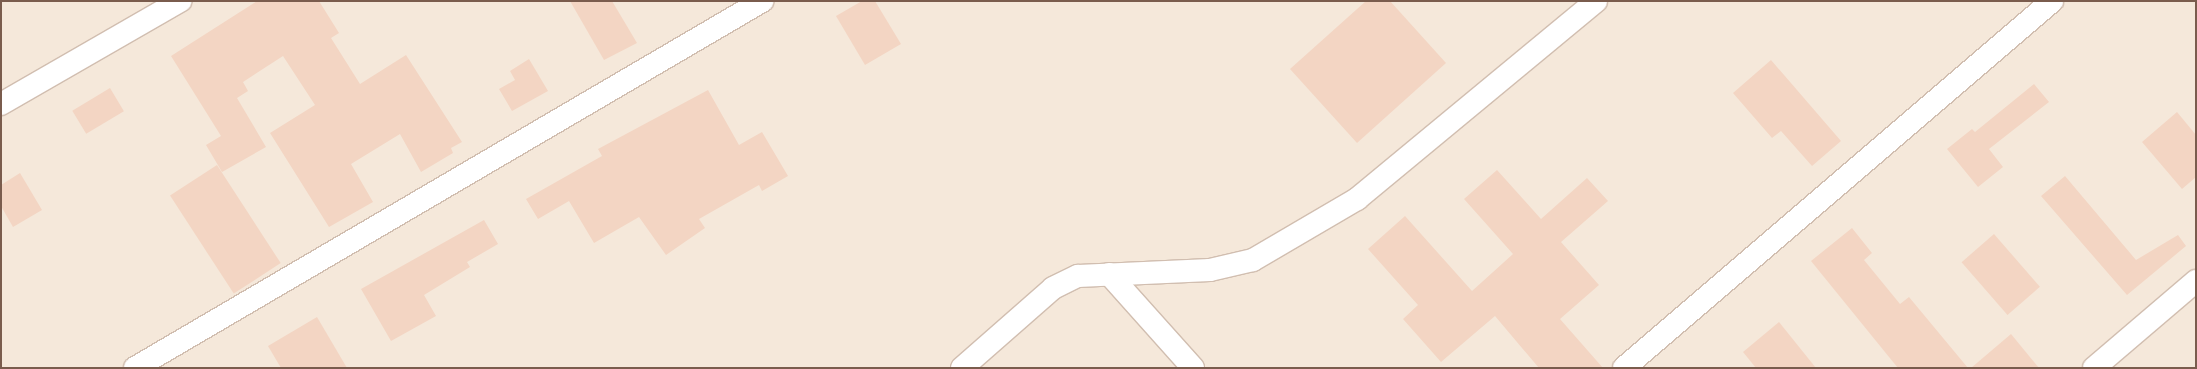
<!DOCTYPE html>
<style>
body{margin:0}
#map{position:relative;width:2197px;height:369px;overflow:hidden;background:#fdf6ec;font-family:"Archivo Narrow",sans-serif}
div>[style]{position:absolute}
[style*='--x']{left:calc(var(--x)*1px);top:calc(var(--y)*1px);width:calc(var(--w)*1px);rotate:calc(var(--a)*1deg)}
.residential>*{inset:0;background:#f5e8da;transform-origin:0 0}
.building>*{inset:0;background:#f3d5c3;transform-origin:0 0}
.roads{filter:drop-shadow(1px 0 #d1beb0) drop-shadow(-1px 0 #d1beb0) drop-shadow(0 1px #d1beb0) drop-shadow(0 -1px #d1beb0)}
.minor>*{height:22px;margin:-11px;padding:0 11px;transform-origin:11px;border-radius:11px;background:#fff}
span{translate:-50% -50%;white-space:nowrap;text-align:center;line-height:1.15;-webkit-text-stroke:3px #fffaf3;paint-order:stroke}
.frame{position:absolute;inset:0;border:2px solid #7a5c4d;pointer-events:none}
</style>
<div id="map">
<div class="residential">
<div style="left:1px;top:1px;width:2195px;height:367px"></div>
</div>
<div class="building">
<div style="clip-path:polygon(257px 1px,319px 1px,339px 33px,331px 38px,360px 84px,406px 55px,462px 142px,451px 148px,453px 153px,421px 172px,400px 134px,351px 164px,373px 202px,329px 227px,270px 133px,315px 105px,283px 56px,243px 82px,248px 91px,237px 98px,266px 147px,222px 172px,206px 145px,221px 136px,171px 56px)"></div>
<div style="clip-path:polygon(570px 1px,612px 1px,637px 43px,604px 60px)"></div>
<div style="clip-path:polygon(862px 1px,875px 1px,901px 44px,865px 65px,836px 16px)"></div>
<div style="clip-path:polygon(1366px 1px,1390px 1px,1446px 63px,1357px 143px,1290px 69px)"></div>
<div style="clip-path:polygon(529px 59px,548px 91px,512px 111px,499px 89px,515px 80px,510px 71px)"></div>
<div style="clip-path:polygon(1771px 60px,1841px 141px,1812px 166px,1781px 131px,1772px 138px,1733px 93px)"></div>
<div style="clip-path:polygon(2034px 84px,2049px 102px,1989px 149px,2003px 167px,1978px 187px,1947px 149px,1972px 129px,1975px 132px)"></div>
<div style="left:110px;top:88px;width:27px;height:44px;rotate:59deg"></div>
<div style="clip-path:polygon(708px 90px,739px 145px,762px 132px,788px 176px,762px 191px,759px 185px,699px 219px,705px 228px,666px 255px,639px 217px,594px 243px,569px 201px,538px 219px,526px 199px,602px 156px,598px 149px)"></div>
<div style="clip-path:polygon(2177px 112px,2196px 135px,2196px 177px,2182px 189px,2142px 142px)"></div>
<div style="left:217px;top:165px;width:117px;height:56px;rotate:57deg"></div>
<div style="clip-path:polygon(1497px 170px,1541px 219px,1587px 178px,1608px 201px,1561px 242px,1599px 285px,1560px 319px,1603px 368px,1539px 368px,1495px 316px,1441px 362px,1403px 319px,1418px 305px,1368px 249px,1405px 216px,1472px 291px,1513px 254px,1464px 199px)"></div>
<div style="clip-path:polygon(20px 173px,42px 210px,13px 227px,1px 206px,1px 185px)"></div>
<div style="clip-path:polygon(2065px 176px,2136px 260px,2178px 235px,2186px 246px,2127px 295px,2041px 196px)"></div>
<div style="clip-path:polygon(484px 220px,498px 244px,467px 262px,470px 267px,424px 295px,436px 316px,391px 341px,361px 289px)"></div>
<div style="clip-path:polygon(1852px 228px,1872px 253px,1864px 260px,1900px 304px,1909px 297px,1968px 368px,1898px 368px,1889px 357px,1811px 261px)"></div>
<div style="left:1994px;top:234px;width:70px;height:43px;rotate:49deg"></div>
<div style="clip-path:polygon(317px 317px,347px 368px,281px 368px,268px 346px)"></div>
<div style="clip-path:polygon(1779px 322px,1816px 368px,1756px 368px,1743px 352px)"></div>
<div style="clip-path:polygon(2011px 334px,2039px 368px,1971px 368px)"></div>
</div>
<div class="roads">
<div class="minor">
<div style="--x:1;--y:104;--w:207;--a:-29.9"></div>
<div style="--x:1109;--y:274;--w:126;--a:48.2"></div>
<div style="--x:135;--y:368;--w:727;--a:-30.34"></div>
<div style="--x:962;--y:368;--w:121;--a:-41.3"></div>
<div style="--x:1053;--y:288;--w:28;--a:-26"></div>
<div style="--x:1078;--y:276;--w:132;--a:-2.6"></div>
<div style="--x:1210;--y:270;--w:44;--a:-13.1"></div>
<div style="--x:1253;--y:260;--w:121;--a:-30.4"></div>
<div style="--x:1357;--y:199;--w:310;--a:-39.6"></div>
<div style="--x:1624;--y:368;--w:564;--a:-40.61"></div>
<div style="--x:2094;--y:368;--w:134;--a:-40.5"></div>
</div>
</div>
<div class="frame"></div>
</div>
